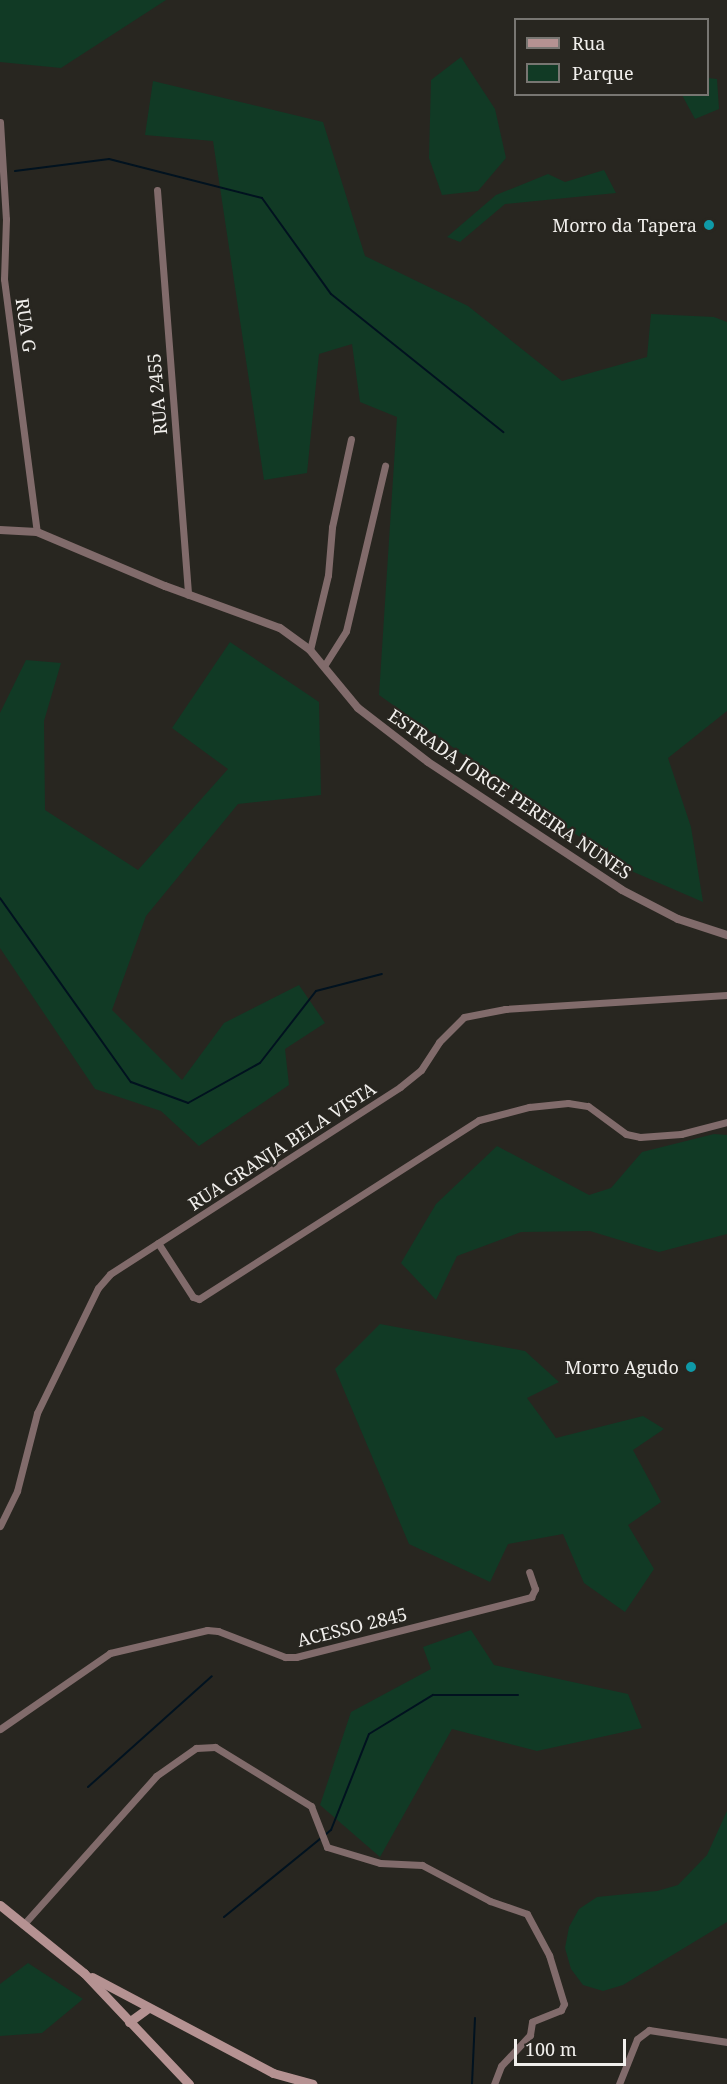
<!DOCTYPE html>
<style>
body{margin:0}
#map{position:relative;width:727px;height:2084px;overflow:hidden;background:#282620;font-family:"Noto Serif",serif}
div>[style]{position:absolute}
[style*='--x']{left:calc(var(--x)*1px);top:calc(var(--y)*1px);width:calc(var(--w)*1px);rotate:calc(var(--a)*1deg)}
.green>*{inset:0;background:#113a25}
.stream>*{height:2px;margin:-1px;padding:0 1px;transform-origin:1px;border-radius:1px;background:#01121f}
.minor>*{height:7px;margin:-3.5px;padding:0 3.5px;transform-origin:3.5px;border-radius:3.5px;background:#816b6b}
.tertiary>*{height:8px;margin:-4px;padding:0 4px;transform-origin:4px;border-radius:4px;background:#816b6b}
.secondary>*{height:9px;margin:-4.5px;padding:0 4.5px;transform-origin:4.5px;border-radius:4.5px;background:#b59292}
.dots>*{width:16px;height:16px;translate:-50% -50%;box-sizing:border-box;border:3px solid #282620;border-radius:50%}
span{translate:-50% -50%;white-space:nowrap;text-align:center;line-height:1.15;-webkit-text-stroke:4.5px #282620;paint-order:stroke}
.poi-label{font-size:18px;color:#f1efec}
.right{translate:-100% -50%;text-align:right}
.street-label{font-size:18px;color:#f1efec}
.legend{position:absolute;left:514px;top:18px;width:195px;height:78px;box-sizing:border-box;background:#282620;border:2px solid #787672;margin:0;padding:8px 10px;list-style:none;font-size:18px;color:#f1efec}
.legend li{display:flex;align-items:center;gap:12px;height:30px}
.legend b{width:30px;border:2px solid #787672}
.scale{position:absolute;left:514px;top:2039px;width:112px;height:27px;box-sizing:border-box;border:3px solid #f1efec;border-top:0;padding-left:8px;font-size:18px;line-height:21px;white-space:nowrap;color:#f1efec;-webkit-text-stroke:4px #282620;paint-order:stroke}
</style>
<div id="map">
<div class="green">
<div style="clip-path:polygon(0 0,166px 0,61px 68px,0 62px)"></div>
<div style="clip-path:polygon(461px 57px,495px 109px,506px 158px,478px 191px,442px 195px,429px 158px,431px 80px)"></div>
<div style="clip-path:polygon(708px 78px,717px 79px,719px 109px,695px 119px,682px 95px,708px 94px)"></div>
<div style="clip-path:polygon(153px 81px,323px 122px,365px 256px,468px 306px,562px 381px,647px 357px,651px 314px,714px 317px,727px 322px,727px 711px,668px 758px,691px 827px,703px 902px,622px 867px,379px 695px,397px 417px,360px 402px,352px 344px,319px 354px,307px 473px,264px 480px,213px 141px,145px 135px)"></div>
<div style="clip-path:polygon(604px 170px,616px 193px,505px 204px,460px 242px,447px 237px,496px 195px,548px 174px,565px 182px)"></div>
<div style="clip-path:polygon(230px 642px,319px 702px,321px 795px,238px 804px,146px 916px,112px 1010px,182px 1080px,224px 1023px,299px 985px,325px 1023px,285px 1049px,289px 1085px,199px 1146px,161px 1111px,95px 1089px,0 948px,0 713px,26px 660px,61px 663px,44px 721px,45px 810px,138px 870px,228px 769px,172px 728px)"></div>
<div style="clip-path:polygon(714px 1134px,727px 1135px,727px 1234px,659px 1252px,590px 1231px,521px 1232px,457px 1256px,436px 1300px,401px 1263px,436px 1204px,497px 1146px,589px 1195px,611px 1188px,642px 1152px)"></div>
<div style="clip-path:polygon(380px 1324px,525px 1351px,559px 1382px,527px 1398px,556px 1438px,643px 1416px,664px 1429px,633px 1450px,661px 1502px,628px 1525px,654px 1569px,625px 1612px,584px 1583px,563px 1534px,508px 1544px,490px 1582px,409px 1544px,335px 1369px)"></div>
<div style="clip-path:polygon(471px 1630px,494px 1665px,628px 1694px,642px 1728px,537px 1751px,452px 1729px,380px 1857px,320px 1805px,351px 1712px,431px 1669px,423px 1647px)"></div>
<div style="clip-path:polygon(727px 1811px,727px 1922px,623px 1985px,603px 1991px,583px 1985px,571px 1969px,565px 1948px,569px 1927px,579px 1909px,597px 1897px,657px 1891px,678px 1885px,707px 1855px)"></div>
<div style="clip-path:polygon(28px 1963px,83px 1999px,42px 2033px,0 2036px,0 1984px)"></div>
</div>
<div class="stream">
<div style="--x:15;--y:171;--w:95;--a:-7.3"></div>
<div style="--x:109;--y:159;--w:158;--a:14.3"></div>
<div style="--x:262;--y:198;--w:118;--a:54.3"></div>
<div style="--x:331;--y:294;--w:221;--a:38.7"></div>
<div style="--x:0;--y:898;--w:226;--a:54.6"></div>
<div style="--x:131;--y:1082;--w:61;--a:20.2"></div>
<div style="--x:188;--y:1103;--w:82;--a:-29.1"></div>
<div style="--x:260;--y:1063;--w:91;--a:-52.1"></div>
<div style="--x:316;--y:991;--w:68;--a:-14.4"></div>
<div style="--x:88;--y:1787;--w:166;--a:-41.8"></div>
<div style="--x:325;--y:1835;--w:8;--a:-40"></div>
<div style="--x:331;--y:1830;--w:103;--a:-68.4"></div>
<div style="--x:369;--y:1734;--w:75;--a:-31.4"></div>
<div style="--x:433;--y:1695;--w:85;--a:0"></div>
<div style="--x:224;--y:1917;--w:124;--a:-39.1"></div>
<div style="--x:472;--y:2084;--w:66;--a:-87.4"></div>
</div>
<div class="minor">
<div style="--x:0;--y:122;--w:97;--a:86.5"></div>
<div style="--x:6;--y:219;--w:60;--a:91.9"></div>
<div style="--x:4;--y:279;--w:255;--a:82.6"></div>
<div style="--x:157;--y:190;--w:406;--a:85.6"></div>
<div style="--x:310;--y:650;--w:77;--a:-76.5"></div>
<div style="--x:328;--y:575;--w:48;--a:-85.2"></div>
<div style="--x:332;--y:527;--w:90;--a:-77.8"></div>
<div style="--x:324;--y:666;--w:41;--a:-57.8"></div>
<div style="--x:346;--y:631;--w:170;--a:-76.7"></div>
<div style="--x:158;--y:1243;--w:64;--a:57.1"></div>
<div style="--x:193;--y:1297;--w:6;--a:18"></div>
<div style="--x:199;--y:1299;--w:332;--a:-32.6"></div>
<div style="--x:479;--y:1120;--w:52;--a:-14.6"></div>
<div style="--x:529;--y:1107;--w:39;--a:-6"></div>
<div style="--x:568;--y:1103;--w:20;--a:9"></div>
<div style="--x:588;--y:1106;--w:47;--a:36.4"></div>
<div style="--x:626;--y:1134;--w:14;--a:12"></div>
<div style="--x:640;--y:1137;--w:41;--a:-4.2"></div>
<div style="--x:681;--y:1134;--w:48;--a:-14.6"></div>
<div style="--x:0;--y:1526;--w:39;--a:-64"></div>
<div style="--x:17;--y:1491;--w:81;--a:-75.6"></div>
<div style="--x:37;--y:1413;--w:139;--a:-64"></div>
<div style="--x:98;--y:1288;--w:18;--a:-49"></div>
<div style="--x:110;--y:1274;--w:345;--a:-32.8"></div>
<div style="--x:400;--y:1087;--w:27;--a:-39"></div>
<div style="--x:421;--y:1070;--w:33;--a:-57"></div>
<div style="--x:439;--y:1042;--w:35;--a:-45"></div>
<div style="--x:464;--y:1017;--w:42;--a:-11"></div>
<div style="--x:505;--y:1009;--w:222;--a:-3.6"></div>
<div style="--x:0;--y:1729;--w:134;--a:-34.6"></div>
<div style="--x:110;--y:1653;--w:100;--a:-13.3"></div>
<div style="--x:207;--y:1630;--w:11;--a:5"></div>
<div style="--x:218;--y:1631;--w:72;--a:21.2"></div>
<div style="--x:285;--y:1657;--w:11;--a:0"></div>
<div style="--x:296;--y:1657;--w:243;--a:-14.3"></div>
<div style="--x:531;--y:1597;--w:9;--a:-63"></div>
<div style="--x:535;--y:1589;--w:18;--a:-109"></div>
<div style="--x:23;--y:1925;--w:200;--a:-48.2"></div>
<div style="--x:156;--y:1776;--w:49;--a:-35"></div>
<div style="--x:196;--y:1748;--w:19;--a:-3"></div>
<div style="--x:215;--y:1747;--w:113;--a:31.6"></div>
<div style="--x:311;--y:1806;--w:44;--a:68.7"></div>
<div style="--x:327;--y:1847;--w:55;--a:16.8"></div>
<div style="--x:380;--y:1863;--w:42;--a:2.7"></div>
<div style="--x:422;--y:1865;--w:77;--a:27.9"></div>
<div style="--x:490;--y:1901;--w:39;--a:19"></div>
<div style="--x:527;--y:1914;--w:47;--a:61.8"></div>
<div style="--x:549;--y:1955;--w:51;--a:73"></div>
<div style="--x:564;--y:2004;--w:7;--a:117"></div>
<div style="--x:561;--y:2010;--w:31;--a:158"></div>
<div style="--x:532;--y:2022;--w:13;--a:99"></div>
<div style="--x:530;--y:2035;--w:42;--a:133.1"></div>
<div style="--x:501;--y:2066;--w:19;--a:111"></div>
<div style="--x:619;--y:2084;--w:48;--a:-68.2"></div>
<div style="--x:637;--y:2039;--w:15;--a:-37"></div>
<div style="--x:649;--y:2030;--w:79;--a:8.7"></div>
</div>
<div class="tertiary">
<div style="--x:0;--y:530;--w:37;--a:3"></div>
<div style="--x:37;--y:532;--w:139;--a:22.9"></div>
<div style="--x:165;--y:586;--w:122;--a:20.1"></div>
<div style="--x:280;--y:628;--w:37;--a:36"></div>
<div style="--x:310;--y:650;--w:75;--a:50.4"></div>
<div style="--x:358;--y:708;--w:88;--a:37.6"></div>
<div style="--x:428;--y:762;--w:232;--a:33.4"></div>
<div style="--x:622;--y:890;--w:63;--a:27.4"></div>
<div style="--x:678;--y:919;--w:52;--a:18.1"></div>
</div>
<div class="secondary">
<div style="--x:0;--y:1905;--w:108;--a:39"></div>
<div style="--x:84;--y:1973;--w:153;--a:46.6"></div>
<div style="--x:92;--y:1977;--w:205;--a:27.9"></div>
<div style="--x:273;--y:2073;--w:41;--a:15.4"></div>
<div style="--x:129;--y:2022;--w:24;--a:-36"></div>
</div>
<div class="dots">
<div style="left:709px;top:225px;background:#0f9aa8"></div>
<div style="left:691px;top:1367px;background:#0f9aa8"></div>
</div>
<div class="poi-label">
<span class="right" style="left:697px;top:225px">Morro da Tapera</span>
<span class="right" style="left:679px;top:1367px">Morro Agudo</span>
</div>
<div class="street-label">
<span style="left:26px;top:325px;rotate:82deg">RUA G</span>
<span style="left:157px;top:394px;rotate:-95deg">RUA 2455</span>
<span style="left:510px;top:794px;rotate:34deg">ESTRADA JORGE PEREIRA NUNES</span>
<span style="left:282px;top:1146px;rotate:-33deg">RUA GRANJA BELA VISTA</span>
<span style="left:352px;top:1627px;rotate:-14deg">ACESSO 2845</span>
</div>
<ul class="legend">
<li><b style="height:8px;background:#b59292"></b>Rua</li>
<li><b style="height:16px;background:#113a25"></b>Parque</li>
</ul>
<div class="scale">100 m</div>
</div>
